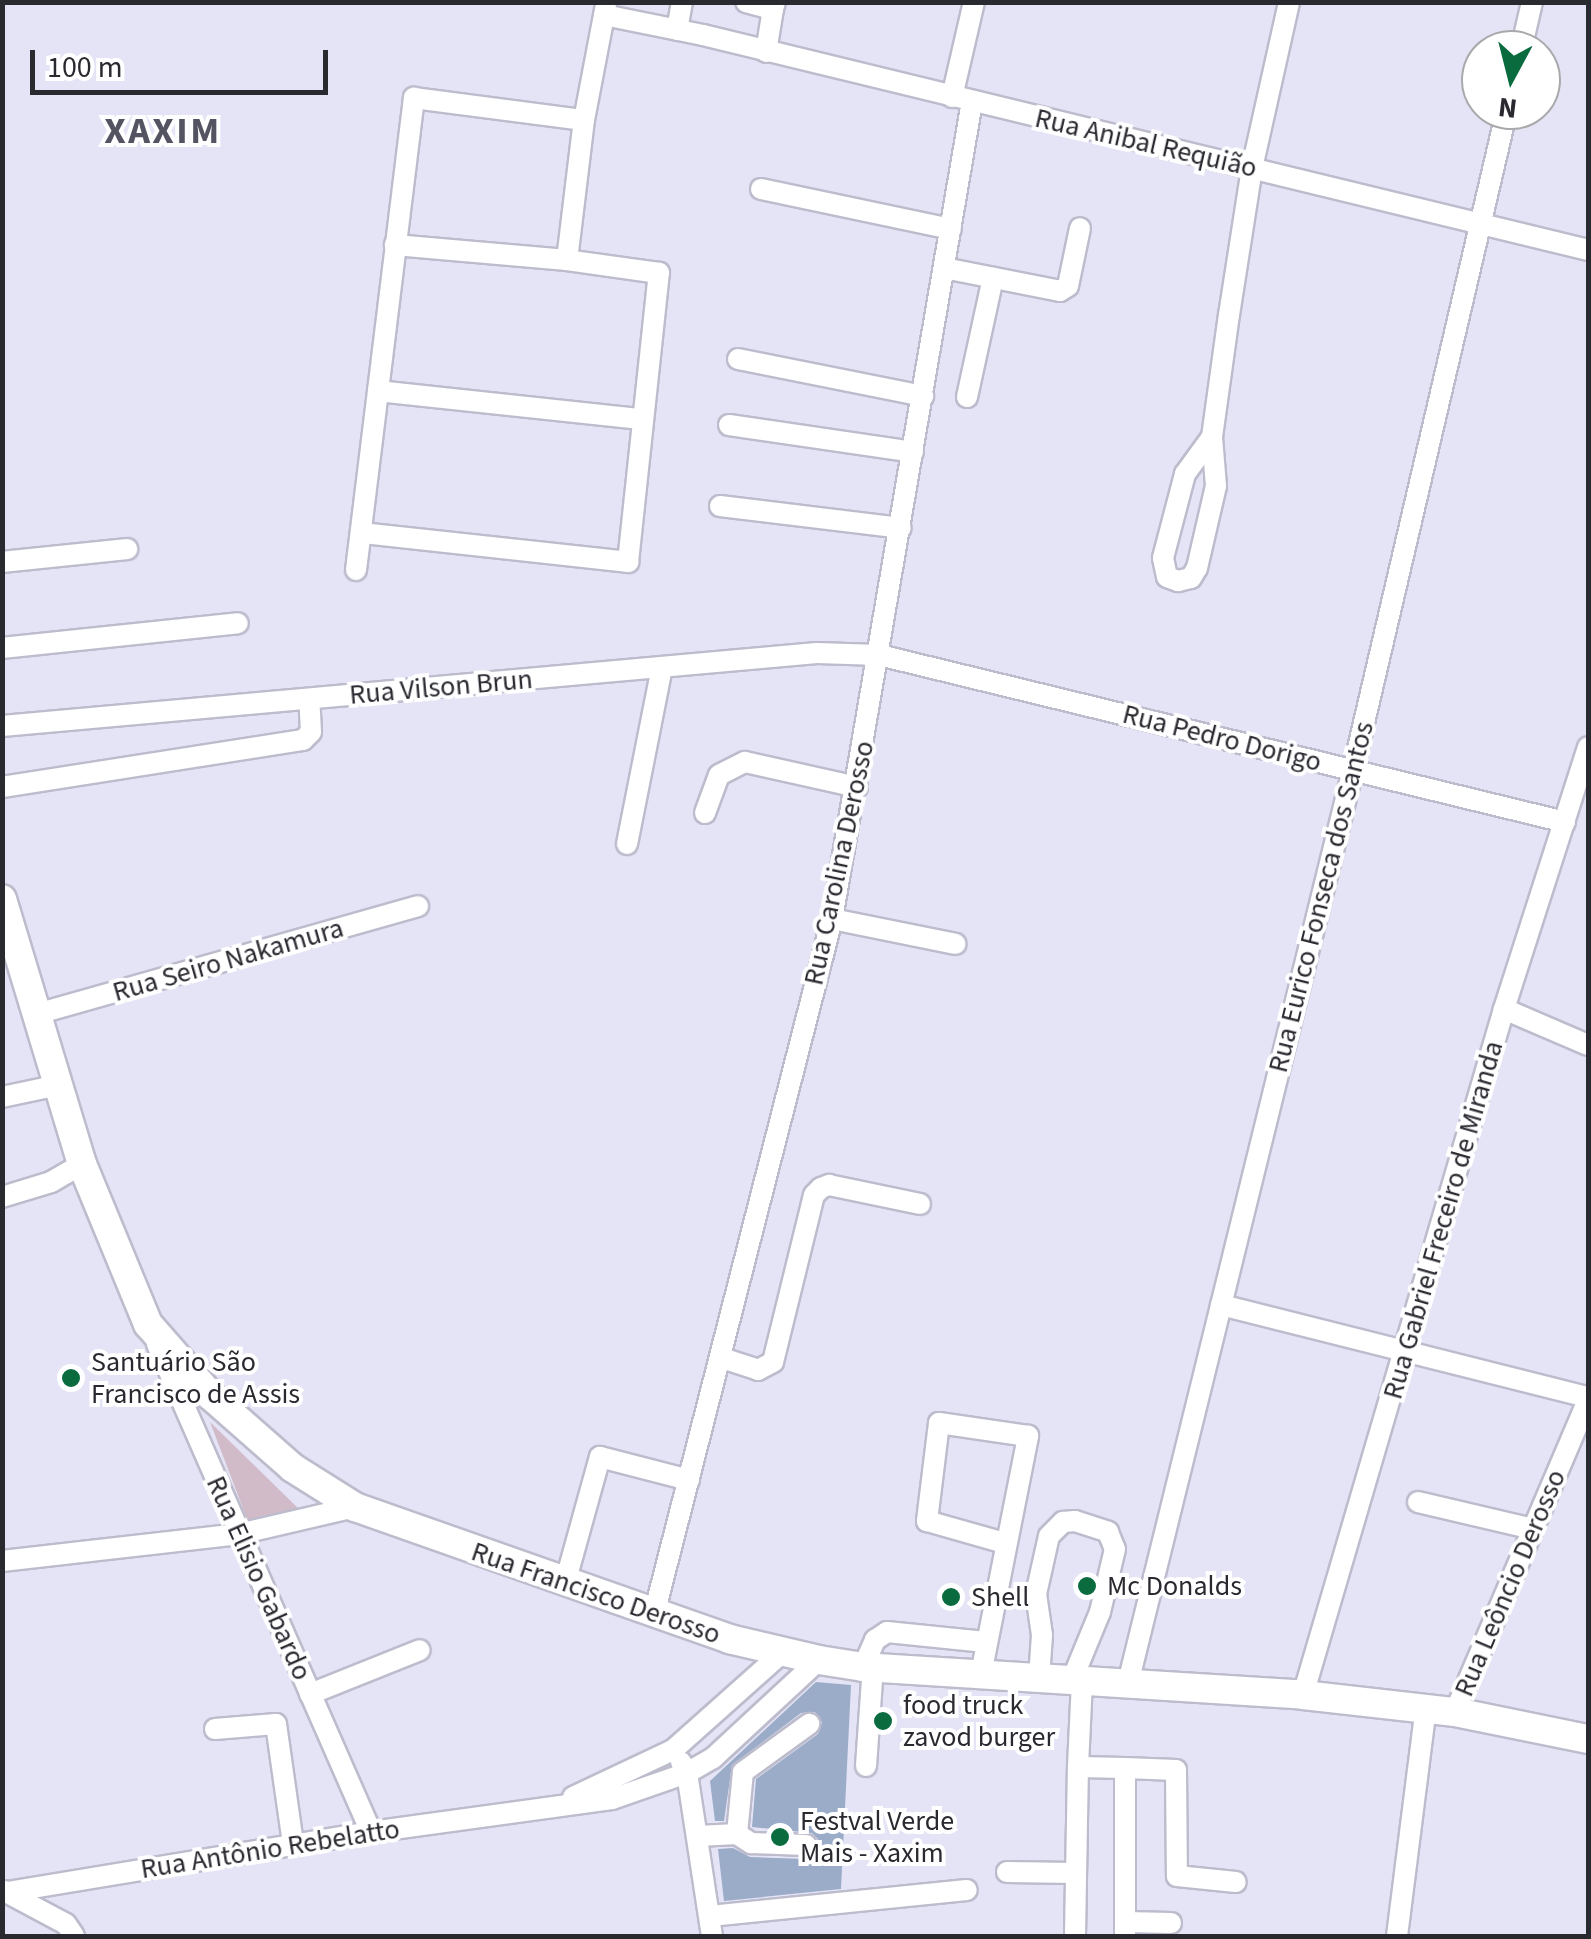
<!DOCTYPE html>
<meta charset="utf-8">
<style>
body{margin:0}
#map{position:relative;width:1591px;height:1939px;overflow:hidden;background:#e4e4f6;font-family:"Source Sans 3",sans-serif}
div>[style]{position:absolute}
[style*='--x']{left:calc(var(--x)*1px);top:calc(var(--y)*1px);width:calc(var(--w)*1px);rotate:calc(var(--a)*1deg)}
.green>*{inset:0;background:#d1bbc9}
.building>*{inset:0;background:#9bacc9}
.roads{filter:drop-shadow(2px 0 #bcbccd) drop-shadow(-2px 0 #bcbccd) drop-shadow(0 2px #bcbccd) drop-shadow(0 -2px #bcbccd)}
.minor>*{height:20px;margin:-10px;padding:0 10px;transform-origin:10px;border-radius:10px;background:#fff}
.major>*{height:28px;margin:-14px;padding:0 14px;transform-origin:14px;border-radius:14px;background:#fff}
.dots>*{width:28px;height:28px;translate:-50% -50%;box-sizing:border-box;border:5px solid #fff;border-radius:50%}
span{translate:-50% -50%;white-space:nowrap;text-align:center;line-height:1.15;-webkit-text-stroke:8px #fff;paint-order:stroke}
.street-label{font-size:28px;color:#292930}
.poi-label{font-size:28px;color:#292930}
.left{translate:0 -50%;text-align:left}
.district-label{font-size:38px;color:#545362;font-weight:700;letter-spacing:2.5px}
.frame{position:absolute;inset:0;border:5px solid #292930;pointer-events:none}
.north{position:absolute;left:1461px;top:30px;width:100px;height:100px;box-sizing:border-box;background:#fff;border:2px solid #a9a9ac;border-radius:50%;rotate:187deg;font-size:28px;font-weight:700;line-height:40px;text-align:center;color:#292930}
.north::after{content:'';display:block;margin:auto;width:35px;height:45px;background:#0a6b3f;clip-path:polygon(50% 0,100% 100%,50% 72%,0 100%)}
.scale{position:absolute;left:30px;top:50px;width:298px;height:45px;box-sizing:border-box;border:5px solid #292930;border-top:0;padding-left:12px;font-size:30px;line-height:35px;white-space:nowrap;color:#292930;-webkit-text-stroke:8px #fff;paint-order:stroke}
</style>
<div id="map">
<div class="green">
<div style="clip-path:polygon(210px 1422px,304px 1514px,249px 1524px)"></div>
</div>
<div class="building">
<div style="clip-path:polygon(816px 1682px,851px 1685px,841px 1889px,724px 1901px,718px 1849px,733px 1848px,750px 1857px,806px 1859px,818px 1851px,818px 1839px,812px 1833px,752px 1827px,756px 1779px,818px 1734px,822px 1722px,815px 1712px,801px 1713px,732px 1765px,724px 1821px,715px 1821px,710px 1781px)"></div>
</div>
<div class="roads">
<div class="minor">
<div style="--x:746;--y:2;--w:28;--a:15"></div>
<div style="--x:773;--y:9;--w:7;--a:-74"></div>
<div style="--x:604;--y:15;--w:101;--a:11.4"></div>
<div style="--x:703;--y:35;--w:911;--a:13.65"></div>
<div style="--x:677;--y:30;--w:28;--a:-80"></div>
<div style="--x:1521;--y:50;--w:49;--a:-77.1"></div>
<div style="--x:766;--y:52;--w:44;--a:-80.8"></div>
<div style="--x:952;--y:97;--w:98;--a:-77"></div>
<div style="--x:761;--y:189;--w:194;--a:11.9"></div>
<div style="--x:567;--y:260;--w:141;--a:-83.1"></div>
<div style="--x:584;--y:120;--w:117;--a:-79.2"></div>
<div style="--x:944;--y:268;--w:118;--a:11.2"></div>
<div style="--x:1060;--y:291;--w:9;--a:-32"></div>
<div style="--x:1068;--y:286;--w:59;--a:-78.3"></div>
<div style="--x:738;--y:359;--w:189;--a:11.3"></div>
<div style="--x:378;--y:391;--w:264;--a:6.1"></div>
<div style="--x:967;--y:397;--w:122;--a:-77.7"></div>
<div style="--x:729;--y:425;--w:186;--a:8.3"></div>
<div style="--x:1212;--y:437;--w:46;--a:126.1"></div>
<div style="--x:1185;--y:474;--w:87;--a:104.7"></div>
<div style="--x:1163;--y:558;--w:19;--a:78"></div>
<div style="--x:1167;--y:577;--w:12;--a:20"></div>
<div style="--x:1178;--y:581;--w:13;--a:-13"></div>
<div style="--x:1191;--y:578;--w:12;--a:-59"></div>
<div style="--x:1197;--y:568;--w:84;--a:-77"></div>
<div style="--x:1216;--y:486;--w:49;--a:-94.7"></div>
<div style="--x:1212;--y:437;--w:123;--a:-82.1"></div>
<div style="--x:1229;--y:315;--w:149;--a:-81.1"></div>
<div style="--x:1252;--y:168;--w:170;--a:-77.4"></div>
<div style="--x:720;--y:506;--w:182;--a:6.9"></div>
<div style="--x:362;--y:533;--w:268;--a:6.2"></div>
<div style="--x:628;--y:562;--w:291;--a:-83.9"></div>
<div style="--x:659;--y:273;--w:93;--a:-172"></div>
<div style="--x:567;--y:260;--w:173;--a:-175"></div>
<div style="--x:2;--y:562;--w:126;--a:-5.9"></div>
<div style="--x:356;--y:570;--w:476;--a:-83"></div>
<div style="--x:414;--y:98;--w:171;--a:7.4"></div>
<div style="--x:2;--y:648;--w:237;--a:-6"></div>
<div style="--x:2;--y:726;--w:818;--a:-5.12"></div>
<div style="--x:817;--y:653;--w:62;--a:1.8"></div>
<div style="--x:879;--y:655;--w:706;--a:13.68"></div>
<div style="--x:2;--y:787;--w:305;--a:-8.9"></div>
<div style="--x:303;--y:740;--w:11;--a:-45"></div>
<div style="--x:311;--y:732;--w:33;--a:-93"></div>
<div style="--x:705;--y:813;--w:40;--a:-69.8"></div>
<div style="--x:719;--y:775;--w:29;--a:-27"></div>
<div style="--x:745;--y:762;--w:115;--a:12.6"></div>
<div style="--x:627;--y:844;--w:180;--a:-78.8"></div>
<div style="--x:832;--y:919;--w:126;--a:11.4"></div>
<div style="--x:1504;--y:1009;--w:91;--a:23.2"></div>
<div style="--x:37;--y:1014;--w:396;--a:-15.8"></div>
<div style="--x:2;--y:1097;--w:58;--a:-11.9"></div>
<div style="--x:2;--y:1197;--w:51;--a:-17"></div>
<div style="--x:51;--y:1182;--w:36;--a:-30"></div>
<div style="--x:1221;--y:1305;--w:378;--a:14.1"></div>
<div style="--x:157;--y:1344;--w:533;--a:66.32"></div>
<div style="--x:722;--y:1358;--w:38;--a:18"></div>
<div style="--x:758;--y:1370;--w:17;--a:-28"></div>
<div style="--x:773;--y:1362;--w:172;--a:-76.2"></div>
<div style="--x:814;--y:1195;--w:10;--a:-45"></div>
<div style="--x:821;--y:1188;--w:9;--a:-21"></div>
<div style="--x:829;--y:1185;--w:93;--a:11.8"></div>
<div style="--x:1418;--y:1502;--w:118;--a:13.2"></div>
<div style="--x:2;--y:1561;--w:239;--a:-6.5"></div>
<div style="--x:239;--y:1534;--w:119;--a:-13.1"></div>
<div style="--x:565;--y:1583;--w:131;--a:-74.5"></div>
<div style="--x:600;--y:1457;--w:92;--a:14.5"></div>
<div style="--x:654;--y:1614;--w:717;--a:-75.63"></div>
<div style="--x:832;--y:919;--w:829;--a:-80.28"></div>
<div style="--x:863;--y:1667;--w:30;--a:-66"></div>
<div style="--x:875;--y:1640;--w:14;--a:-34"></div>
<div style="--x:887;--y:1632;--w:99;--a:5.8"></div>
<div style="--x:981;--y:1674;--w:243;--a:-78.8"></div>
<div style="--x:1028;--y:1436;--w:90;--a:-171.7"></div>
<div style="--x:939;--y:1423;--w:99;--a:97"></div>
<div style="--x:927;--y:1521;--w:81;--a:15.8"></div>
<div style="--x:1039;--y:1678;--w:43;--a:-86"></div>
<div style="--x:1042;--y:1635;--w:41;--a:-98.3"></div>
<div style="--x:1036;--y:1594;--w:59;--a:-77.4"></div>
<div style="--x:1049;--y:1536;--w:20;--a:-45"></div>
<div style="--x:1063;--y:1522;--w:12;--a:-5"></div>
<div style="--x:1075;--y:1521;--w:35;--a:18"></div>
<div style="--x:1108;--y:1532;--w:18;--a:68"></div>
<div style="--x:1115;--y:1549;--w:65;--a:103.4"></div>
<div style="--x:1100;--y:1612;--w:74;--a:112.4"></div>
<div style="--x:1082;--y:1681;--w:86;--a:92.7"></div>
<div style="--x:1078;--y:1767;--w:47;--a:1.2"></div>
<div style="--x:1125;--y:1768;--w:168;--a:90"></div>
<div style="--x:1128;--y:1683;--w:940;--a:-76.16"></div>
<div style="--x:1353;--y:770;--w:678;--a:-76.87"></div>
<div style="--x:310;--y:1694;--w:118;--a:-21.8"></div>
<div style="--x:1303;--y:1695;--w:715;--a:-73.67"></div>
<div style="--x:1504;--y:1009;--w:275;--a:-72.2"></div>
<div style="--x:1455;--y:1712;--w:339;--a:-66.9"></div>
<div style="--x:215;--y:1729;--w:61;--a:-4.7"></div>
<div style="--x:276;--y:1724;--w:121;--a:81.9"></div>
<div style="--x:681;--y:1762;--w:13;--a:61"></div>
<div style="--x:687;--y:1773;--w:165;--a:81.3"></div>
<div style="--x:866;--y:1766;--w:99;--a:-86"></div>
<div style="--x:1125;--y:1768;--w:51;--a:2.2"></div>
<div style="--x:1176;--y:1770;--w:106;--a:89.5"></div>
<div style="--x:1177;--y:1876;--w:59;--a:5.8"></div>
<div style="--x:573;--y:1797;--w:110;--a:-25.2"></div>
<div style="--x:673;--y:1750;--w:146;--a:-41.7"></div>
<div style="--x:737;--y:1834;--w:17;--a:33"></div>
<div style="--x:751;--y:1843;--w:55;--a:2.1"></div>
<div style="--x:698;--y:1836;--w:39;--a:-3"></div>
<div style="--x:737;--y:1834;--w:62;--a:-84.5"></div>
<div style="--x:743;--y:1772;--w:82;--a:-36"></div>
<div style="--x:1007;--y:1872;--w:67;--a:0.9"></div>
<div style="--x:4;--y:1891;--w:70;--a:28"></div>
<div style="--x:66;--y:1924;--w:14;--a:56"></div>
<div style="--x:2;--y:1893;--w:374;--a:-9.4"></div>
<div style="--x:371;--y:1832;--w:243;--a:-7.8"></div>
<div style="--x:612;--y:1799;--w:79;--a:-19.1"></div>
<div style="--x:687;--y:1773;--w:30;--a:-30"></div>
<div style="--x:713;--y:1758;--w:144;--a:-42.8"></div>
<div style="--x:710;--y:1916;--w:258;--a:-5.8"></div>
<div style="--x:1125;--y:1922;--w:46;--a:1.2"></div>
<div style="--x:1075;--y:1936;--w:169;--a:-89"></div>
<div style="--x:1397;--y:1936;--w:230;--a:-82.8"></div>
</div>
<div class="major">
<div style="--x:2;--y:899;--w:277;--a:73.2"></div>
<div style="--x:82;--y:1164;--w:173;--a:67.6"></div>
<div style="--x:148;--y:1324;--w:96;--a:48.8"></div>
<div style="--x:211;--y:1396;--w:109;--a:41.3"></div>
<div style="--x:293;--y:1468;--w:73;--a:32.2"></div>
<div style="--x:355;--y:1507;--w:397;--a:19.4"></div>
<div style="--x:729;--y:1639;--w:92;--a:13.1"></div>
<div style="--x:819;--y:1660;--w:45;--a:9"></div>
<div style="--x:863;--y:1667;--w:441;--a:3.6"></div>
<div style="--x:1303;--y:1695;--w:153;--a:6.4"></div>
<div style="--x:1455;--y:1712;--w:136;--a:11.5"></div>
</div>
</div>
<div class="dots">
<div style="left:71px;top:1378px;background:#0a6b3f"></div>
<div style="left:1087px;top:1586px;background:#0a6b3f"></div>
<div style="left:951px;top:1597px;background:#0a6b3f"></div>
<div style="left:883px;top:1721px;background:#0a6b3f"></div>
<div style="left:780px;top:1837px;background:#0a6b3f"></div>
</div>
<div class="street-label">
<span style="left:1146px;top:143px;rotate:13deg">Rua Anibal Requião</span>
<span style="left:441px;top:687px;rotate:-5deg">Rua Vilson Brun</span>
<span style="left:1222px;top:738px;rotate:14deg">Rua Pedro Dorigo</span>
<span style="left:839px;top:863px;rotate:-78deg">Rua Carolina Derosso</span>
<span style="left:1321px;top:897px;rotate:-76deg">Rua Eurico Fonseca dos Santos</span>
<span style="left:228px;top:960px;rotate:-16deg">Rua Seiro Nakamura</span>
<span style="left:1443px;top:1220px;rotate:-74deg">Rua Gabriel Freceiro de Miranda</span>
<span style="left:259px;top:1578px;rotate:66deg">Rua Elisio Gabardo</span>
<span style="left:1510px;top:1583px;rotate:-67deg">Rua Leôncio Derosso</span>
<span style="left:596px;top:1593px;rotate:19deg">Rua Francisco Derosso</span>
<span style="left:270px;top:1849px;rotate:-9deg">Rua Antônio Rebelatto</span>
</div>
<div class="poi-label">
<span class="left" style="left:91px;top:1378px">Santuário São<br>Francisco de Assis</span>
<span class="left" style="left:1107px;top:1586px">Mc Donalds</span>
<span class="left" style="left:971px;top:1597px">Shell</span>
<span class="left" style="left:903px;top:1721px">food truck<br>zavod burger</span>
<span class="left" style="left:800px;top:1837px">Festval Verde<br>Mais - Xaxim</span>
</div>
<div class="district-label">
<span style="left:163px;top:132px">XAXIM</span>
</div>
<div class="frame"></div>
<div class="north">N</div>
<div class="scale">100 m</div>
</div>
